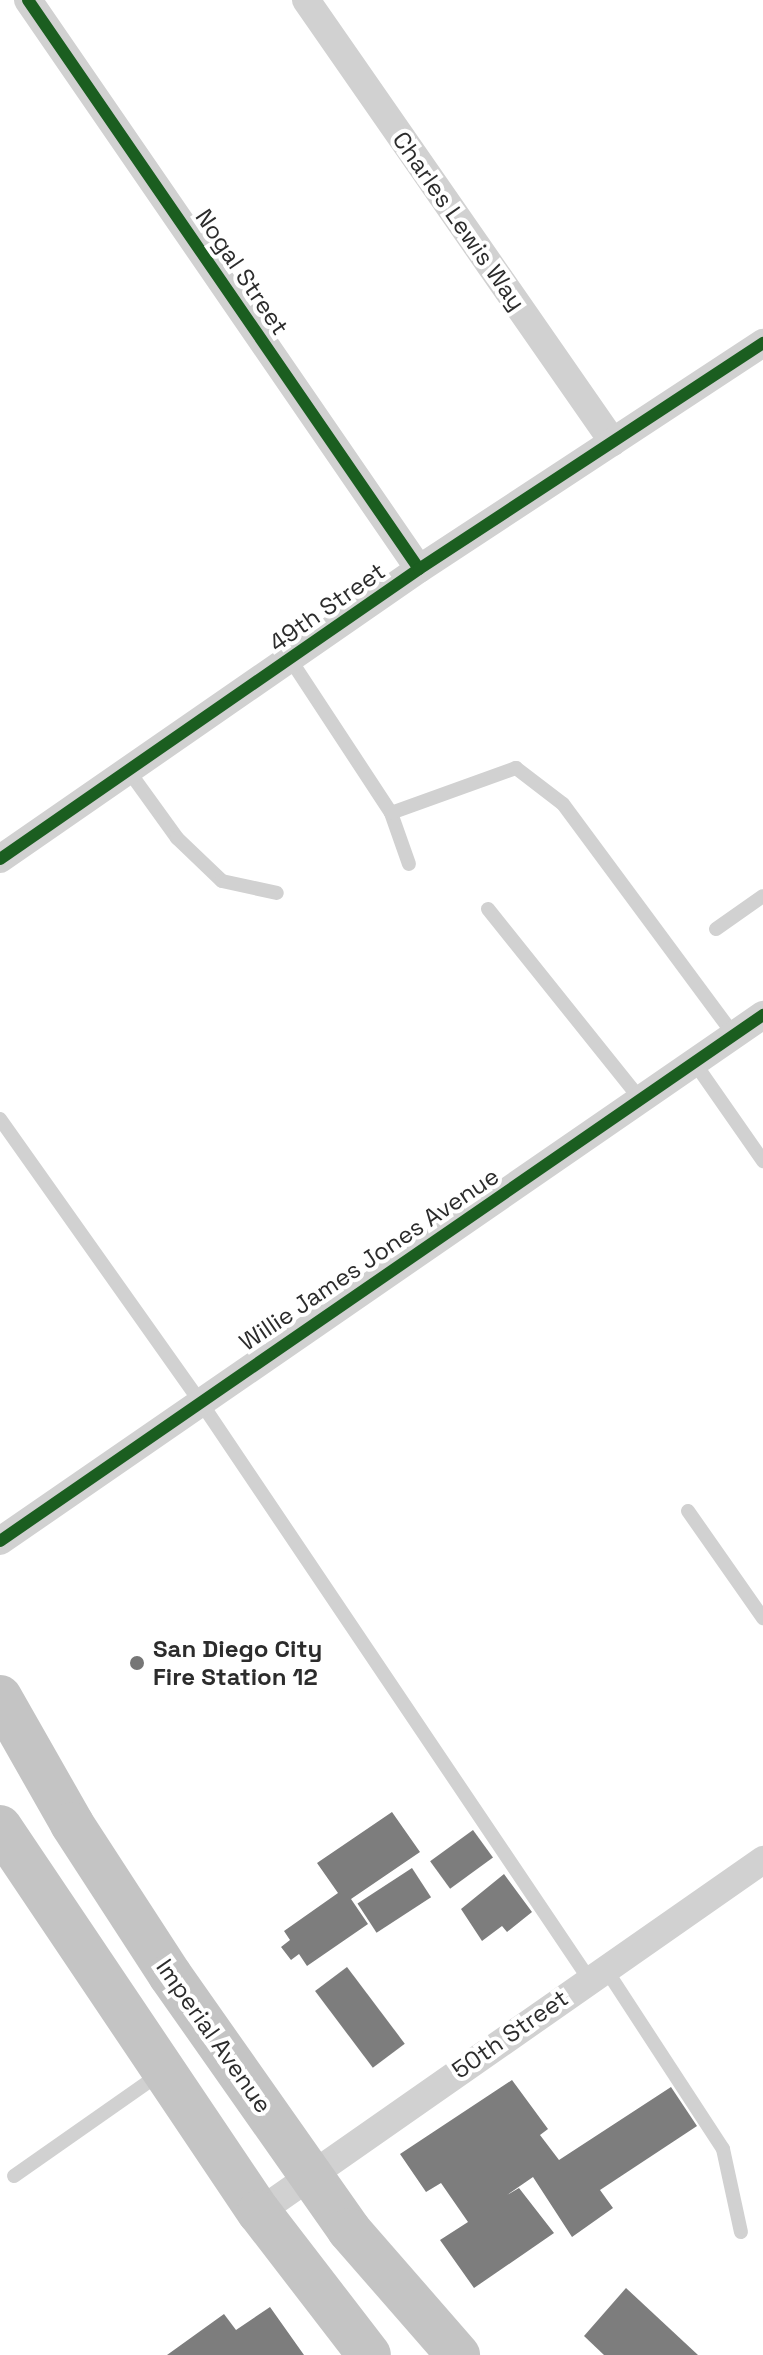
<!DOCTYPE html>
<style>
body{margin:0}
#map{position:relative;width:763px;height:2355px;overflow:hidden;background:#fff;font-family:"Space Grotesk",sans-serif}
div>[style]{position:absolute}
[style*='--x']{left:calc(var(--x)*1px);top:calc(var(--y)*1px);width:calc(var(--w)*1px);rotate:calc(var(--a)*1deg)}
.building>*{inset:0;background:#7d7d7d;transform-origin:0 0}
.service>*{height:14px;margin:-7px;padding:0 7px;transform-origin:7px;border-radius:7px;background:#d1d1d1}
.minor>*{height:28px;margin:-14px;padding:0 14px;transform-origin:14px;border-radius:14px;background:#d1d1d1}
.primary>*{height:44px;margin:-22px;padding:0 22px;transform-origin:22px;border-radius:22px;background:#c4c4c4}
.cycleway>*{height:12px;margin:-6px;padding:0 6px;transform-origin:6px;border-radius:6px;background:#1b5e20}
.dots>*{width:22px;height:22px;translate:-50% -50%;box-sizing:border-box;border:4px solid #fff;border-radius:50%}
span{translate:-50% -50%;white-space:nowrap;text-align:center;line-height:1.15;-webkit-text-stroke:8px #fff;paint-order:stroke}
.street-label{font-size:24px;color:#2c2c2c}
.poi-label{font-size:24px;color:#2c2c2c;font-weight:700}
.left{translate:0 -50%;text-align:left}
</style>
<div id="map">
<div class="building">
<div style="clip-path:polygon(392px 1812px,420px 1852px,351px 1899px,368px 1924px,307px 1966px,299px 1954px,291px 1960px,281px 1947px,290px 1940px,284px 1931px,338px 1893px,317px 1863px)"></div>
<div style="left:473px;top:1830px;width:34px;height:53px;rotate:54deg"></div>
<div style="left:412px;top:1868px;width:35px;height:65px;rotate:57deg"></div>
<div style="clip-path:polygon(504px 1874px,532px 1912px,507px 1932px,502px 1926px,482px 1941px,461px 1909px)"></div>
<div style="left:347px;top:1967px;width:96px;height:40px;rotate:53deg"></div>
<div style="clip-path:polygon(512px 2080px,548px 2129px,540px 2135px,559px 2160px,671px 2087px,697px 2126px,600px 2190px,613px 2208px,572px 2237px,533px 2177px,507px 2195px,519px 2188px,554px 2233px,474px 2288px,440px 2240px,468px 2222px,441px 2183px,426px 2192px,400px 2154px)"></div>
<div style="clip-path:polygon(626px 2288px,698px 2355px,604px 2355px,584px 2336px)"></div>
<div style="clip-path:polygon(270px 2307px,304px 2355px,167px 2355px,224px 2314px,236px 2330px)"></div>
</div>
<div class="service">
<div style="--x:290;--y:659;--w:184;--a:56.7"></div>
<div style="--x:391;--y:813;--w:54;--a:70.6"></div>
<div style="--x:128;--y:770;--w:84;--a:54.2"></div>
<div style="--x:177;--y:838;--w:62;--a:43.7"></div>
<div style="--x:222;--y:881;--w:56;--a:12.3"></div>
<div style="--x:391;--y:813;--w:133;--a:-19.8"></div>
<div style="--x:516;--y:768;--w:59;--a:37.5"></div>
<div style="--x:563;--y:804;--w:287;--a:53.5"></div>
<div style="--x:488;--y:909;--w:243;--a:51.3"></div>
<div style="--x:716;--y:929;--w:57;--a:-35.1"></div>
<div style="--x:694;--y:1062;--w:121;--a:55.1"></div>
<div style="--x:0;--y:1119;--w:346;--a:54.7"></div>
<div style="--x:200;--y:1401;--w:697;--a:56.06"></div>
<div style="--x:688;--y:1511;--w:131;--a:55"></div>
<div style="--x:605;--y:1968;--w:216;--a:56.9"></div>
<div style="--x:723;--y:2149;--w:85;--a:77.8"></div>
<div style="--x:14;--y:2176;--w:179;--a:-35"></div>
</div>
<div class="minor">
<div style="--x:28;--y:0;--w:690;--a:55.5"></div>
<div style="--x:306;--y:0;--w:538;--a:55.22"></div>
<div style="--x:0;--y:859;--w:510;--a:-34.69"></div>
<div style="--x:419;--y:569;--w:412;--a:-33.3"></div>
<div style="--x:0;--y:1541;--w:927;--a:-34.58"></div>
<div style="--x:259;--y:2212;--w:615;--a:-34.93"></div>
</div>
<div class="primary">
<div style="--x:0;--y:1697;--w:146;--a:60.4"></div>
<div style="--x:72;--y:1824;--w:180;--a:57"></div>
<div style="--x:170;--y:1975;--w:312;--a:54.9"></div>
<div style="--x:349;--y:2230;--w:166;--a:48.9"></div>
<div style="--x:0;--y:1827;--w:464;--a:56.1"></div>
<div style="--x:259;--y:2212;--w:180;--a:52.4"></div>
</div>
<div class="cycleway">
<div style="--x:28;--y:0;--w:690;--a:55.5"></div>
<div style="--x:0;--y:859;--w:510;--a:-34.69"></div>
<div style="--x:419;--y:569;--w:412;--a:-33.3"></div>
<div style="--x:0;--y:1541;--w:927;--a:-34.58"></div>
</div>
<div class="dots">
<div style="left:137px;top:1663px;background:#767676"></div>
</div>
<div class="street-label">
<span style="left:459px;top:221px;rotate:55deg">Charles Lewis Way</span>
<span style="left:242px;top:272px;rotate:56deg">Nogal Street</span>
<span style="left:327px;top:607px;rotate:-35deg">49th Street</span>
<span style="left:369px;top:1259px;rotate:-34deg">Willie James Jones Avenue</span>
<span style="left:510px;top:2034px;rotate:-35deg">50th Street</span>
<span style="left:214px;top:2036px;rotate:55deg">Imperial Avenue</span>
</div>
<div class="poi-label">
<span class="left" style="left:153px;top:1663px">San Diego City<br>Fire Station 12</span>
</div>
</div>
